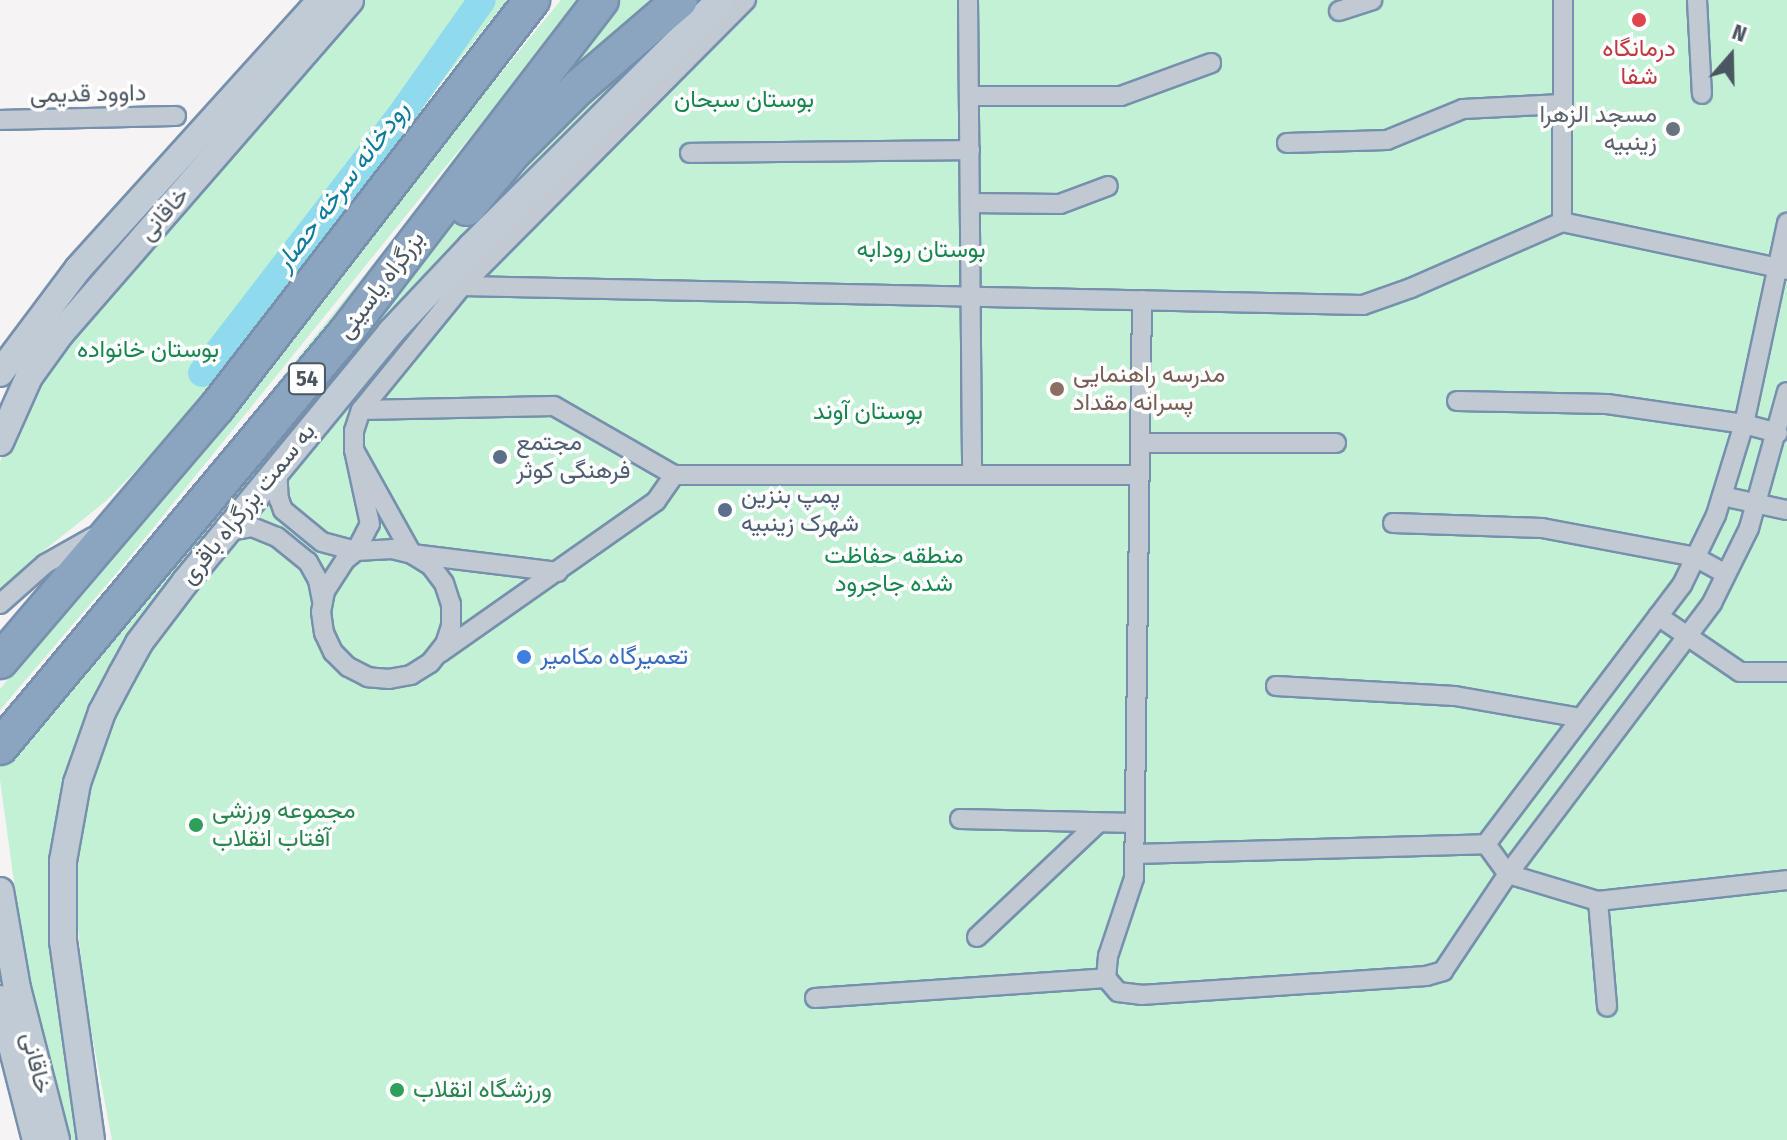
<!DOCTYPE html>
<meta charset="utf-8">
<style>
body{margin:0}
#map{position:relative;width:1787px;height:1140px;overflow:hidden;background:#f5f3f3;font-family:"Fira Sans Condensed",Vazirmatn,sans-serif}
div>[style]{position:absolute}
[style*='--x']{left:calc(var(--x)*1px);top:calc(var(--y)*1px);width:calc(var(--w)*1px);rotate:calc(var(--a)*1deg)}
.green>*{inset:0;background:#c3f1d5}
.river>*{height:28px;margin:-14px;padding:0 14px;transform-origin:14px;border-radius:14px;background:#90daee}
.roads{filter:drop-shadow(2px 0 #7690ad) drop-shadow(-2px 0 #7690ad) drop-shadow(0 2px #7690ad) drop-shadow(0 -2px #7690ad)}
.street>*{height:18px;margin:-9px;padding:0 9px;transform-origin:9px;border-radius:9px;background:#c1cad2}
.secondary>*{height:26px;margin:-13px;padding:0 13px;transform-origin:13px;border-radius:13px;background:#c1cbd6}
.highway>*{height:34px;margin:-17px;padding:0 17px;transform-origin:17px;border-radius:17px;background:#8ba5c1}
.dots>*{width:22px;height:22px;translate:-50% -50%;box-sizing:border-box;border:4px solid #fff;border-radius:50%}
span{translate:-50% -50%;white-space:nowrap;text-align:center;line-height:1.15;-webkit-text-stroke:7px #fff;paint-order:stroke}
.shield-label span{padding:2px 6px;background:#fff;border:2px solid;border-radius:6px;-webkit-text-stroke-width:0}
.shield-label{font-size:22px;color:#4a5661;font-weight:700}
.health-label{font-size:24px;color:#be3a42}
.street-label{font-size:24px;color:#4a5661}
.park-label{font-size:24px;color:#17864f}
.worship-label{font-size:24px;color:#5b616d}
.right{translate:-100% -50%;text-align:right}
.education-label{font-size:24px;color:#785e54}
.left{translate:0 -50%;text-align:left}
.service-label{font-size:24px;color:#4e5e75}
.shop-label{font-size:24px;color:#366cbe}
.leisure-label{font-size:24px;color:#27864d}
.water-label{font-size:26px;color:#0c7c9b;font-style:italic}
.north{position:absolute;left:1691px;top:16px;width:80px;height:80px;-webkit-text-stroke:6px #fff;paint-order:stroke;rotate:20deg;font-size:22px;font-weight:700;line-height:32px;text-align:center;color:#4a5661}
.north::after{content:'';display:block;margin:auto;width:28px;height:36px;background:#4a5661;clip-path:polygon(50% 0,100% 100%,50% 72%,0 100%)}
</style>
<div id="map">
<div class="green">
<div style="clip-path:polygon(360px 0,507px 0,381px 158px,183px 422px,106px 501px,32px 560px,0 592px,0 462px,19px 412px,52px 363px)"></div>
<div style="clip-path:polygon(561px 0,1787px 0,1787px 1140px,112px 1140px,86px 1004px,73px 882px,82px 1140px,70px 1140px,23px 947px,0 780px,0 728px,414px 213px,472px 134px,120px 569px,0 710px,0 689px,181px 474px,405px 190px)"></div>
</div>
<div class="river">
<div style="--x:202;--y:373;--w:333;--a:-52.4"></div>
<div style="--x:405;--y:109;--w:133;--a:-54.8"></div>
</div>
<div class="roads">
<div class="street">
<div style="--x:968;--y:0;--w:475;--a:89.5"></div>
<div style="--x:1697;--y:0;--w:94;--a:87"></div>
<div style="--x:1339;--y:11;--w:35;--a:-18"></div>
<div style="--x:969;--y:96;--w:152;--a:0"></div>
<div style="--x:1121;--y:96;--w:96;--a:-20.1"></div>
<div style="--x:0;--y:120;--w:176;--a:-1.3"></div>
<div style="--x:1287;--y:143;--w:100;--a:-1.7"></div>
<div style="--x:1387;--y:140;--w:82;--a:-22.2"></div>
<div style="--x:1463;--y:109;--w:99;--a:-2.9"></div>
<div style="--x:690;--y:153;--w:280;--a:-0.6"></div>
<div style="--x:970;--y:203;--w:90;--a:0.6"></div>
<div style="--x:1060;--y:204;--w:51;--a:-20.6"></div>
<div style="--x:1562;--y:222;--w:222;--a:-89.7"></div>
<div style="--x:462;--y:286;--w:901;--a:1.21"></div>
<div style="--x:1363;--y:305;--w:51;--a:-19.5"></div>
<div style="--x:1411;--y:288;--w:165;--a:-23.6"></div>
<div style="--x:1562;--y:222;--w:230;--a:12"></div>
<div style="--x:1142;--y:300;--w:578;--a:90.79"></div>
<div style="--x:1134;--y:878;--w:82;--a:108.4"></div>
<div style="--x:1108;--y:956;--w:22;--a:95"></div>
<div style="--x:1106;--y:978;--w:18;--a:49"></div>
<div style="--x:1118;--y:992;--w:23;--a:7"></div>
<div style="--x:1141;--y:995;--w:286;--a:-3.8"></div>
<div style="--x:1426;--y:976;--w:18;--a:-16"></div>
<div style="--x:1443;--y:971;--w:117;--a:-56.2"></div>
<div style="--x:1508;--y:874;--w:339;--a:-53"></div>
<div style="--x:1712;--y:603;--w:84;--a:-63.7"></div>
<div style="--x:1749;--y:528;--w:141;--a:-74.4"></div>
<div style="--x:1457;--y:401;--w:150;--a:1.1"></div>
<div style="--x:1607;--y:404;--w:138;--a:8.3"></div>
<div style="--x:1744;--y:424;--w:35;--a:15"></div>
<div style="--x:361;--y:410;--w:193;--a:-1.2"></div>
<div style="--x:554;--y:406;--w:138;--a:29.9"></div>
<div style="--x:674;--y:475;--w:466;--a:0"></div>
<div style="--x:1140;--y:443;--w:196;--a:0"></div>
<div style="--x:354;--y:450;--w:19;--a:-90"></div>
<div style="--x:354;--y:431;--w:22;--a:-72"></div>
<div style="--x:361;--y:410;--w:160;--a:-50.8"></div>
<div style="--x:462;--y:286;--w:403;--a:-45.2"></div>
<div style="--x:277;--y:466;--w:33;--a:87"></div>
<div style="--x:279;--y:499;--w:12;--a:70"></div>
<div style="--x:283;--y:510;--w:50;--a:39.4"></div>
<div style="--x:322;--y:542;--w:35;--a:15"></div>
<div style="--x:356;--y:551;--w:30;--a:-63"></div>
<div style="--x:370;--y:524;--w:76;--a:-102.2"></div>
<div style="--x:354;--y:450;--w:119;--a:60.9"></div>
<div style="--x:412;--y:554;--w:147;--a:7"></div>
<div style="--x:1722;--y:496;--w:66;--a:12.2"></div>
<div style="--x:1393;--y:523;--w:149;--a:1.9"></div>
<div style="--x:1542;--y:528;--w:156;--a:10.7"></div>
<div style="--x:1695;--y:557;--w:35;--a:29"></div>
<div style="--x:224;--y:532;--w:28;--a:-10"></div>
<div style="--x:252;--y:527;--w:27;--a:22"></div>
<div style="--x:277;--y:537;--w:40;--a:39"></div>
<div style="--x:308;--y:562;--w:21;--a:61"></div>
<div style="--x:318;--y:580;--w:21;--a:79"></div>
<div style="--x:392;--y:549;--w:21;--a:14"></div>
<div style="--x:412;--y:554;--w:22;--a:32"></div>
<div style="--x:431;--y:566;--w:21;--a:53"></div>
<div style="--x:444;--y:583;--w:22;--a:72"></div>
<div style="--x:451;--y:604;--w:22;--a:90"></div>
<div style="--x:451;--y:626;--w:19;--a:108"></div>
<div style="--x:445;--y:644;--w:24;--a:128"></div>
<div style="--x:430;--y:663;--w:22;--a:148"></div>
<div style="--x:411;--y:675;--w:22;--a:170"></div>
<div style="--x:389;--y:679;--w:21;--a:-175"></div>
<div style="--x:368;--y:677;--w:22;--a:-153"></div>
<div style="--x:348;--y:667;--w:21;--a:-135"></div>
<div style="--x:333;--y:652;--w:21;--a:-115"></div>
<div style="--x:324;--y:633;--w:21;--a:-98"></div>
<div style="--x:321;--y:612;--w:21;--a:-79"></div>
<div style="--x:325;--y:591;--w:37;--a:-57"></div>
<div style="--x:345;--y:560;--w:14;--a:-39"></div>
<div style="--x:356;--y:551;--w:36;--a:-3"></div>
<div style="--x:0;--y:604;--w:60;--a:-41.6"></div>
<div style="--x:45;--y:564;--w:55;--a:-29.4"></div>
<div style="--x:1658;--y:616;--w:99;--a:34.3"></div>
<div style="--x:1740;--y:672;--w:47;--a:0"></div>
<div style="--x:440;--y:653;--w:264;--a:-35.1"></div>
<div style="--x:656;--y:501;--w:32;--a:-55"></div>
<div style="--x:1276;--y:686;--w:179;--a:3.2"></div>
<div style="--x:1455;--y:696;--w:128;--a:9.9"></div>
<div style="--x:960;--y:819;--w:175;--a:1.3"></div>
<div style="--x:1486;--y:844;--w:325;--a:-52.9"></div>
<div style="--x:1682;--y:585;--w:78;--a:-64.1"></div>
<div style="--x:1716;--y:515;--w:95;--a:-72.9"></div>
<div style="--x:1744;--y:424;--w:206;--a:-77.9"></div>
<div style="--x:1486;--y:844;--w:37;--a:54"></div>
<div style="--x:1508;--y:874;--w:94;--a:16.7"></div>
<div style="--x:1598;--y:901;--w:190;--a:-6.3"></div>
<div style="--x:1135;--y:854;--w:351;--a:-1.6"></div>
<div style="--x:1598;--y:901;--w:106;--a:85.1"></div>
<div style="--x:977;--y:937;--w:166;--a:-43.3"></div>
<div style="--x:815;--y:998;--w:292;--a:-3.9"></div>
</div>
<div class="secondary">
<div style="--x:0;--y:373;--w:130;--a:-53.1"></div>
<div style="--x:78;--y:269;--w:363;--a:-47.9"></div>
<div style="--x:0;--y:442;--w:71;--a:-66"></div>
<div style="--x:29;--y:377;--w:53;--a:-54.2"></div>
<div style="--x:60;--y:334;--w:442;--a:-49"></div>
<div style="--x:0;--y:891;--w:98;--a:80.1"></div>
<div style="--x:17;--y:988;--w:157;--a:75.6"></div>
<div style="--x:0;--y:999;--w:146;--a:75.7"></div>
<div style="--x:91;--y:1140;--w:201;--a:-98"></div>
<div style="--x:63;--y:941;--w:80;--a:-90"></div>
<div style="--x:63;--y:861;--w:79;--a:-79.8"></div>
<div style="--x:77;--y:783;--w:75;--a:-70.6"></div>
<div style="--x:102;--y:712;--w:43;--a:-62.2"></div>
<div style="--x:122;--y:674;--w:35;--a:-61"></div>
<div style="--x:139;--y:643;--w:78;--a:-52.8"></div>
<div style="--x:186;--y:581;--w:323;--a:-50.5"></div>
<div style="--x:391;--y:332;--w:117;--a:-46.7"></div>
<div style="--x:471;--y:247;--w:351;--a:-44.8"></div>
</div>
<div class="highway">
<div style="--x:467;--y:208;--w:70;--a:-50.2"></div>
<div style="--x:512;--y:154;--w:95;--a:-45"></div>
<div style="--x:579;--y:87;--w:133;--a:-40.7"></div>
<div style="--x:0;--y:661;--w:334;--a:-49.5"></div>
<div style="--x:217;--y:407;--w:515;--a:-52.26"></div>
<div style="--x:0;--y:747;--w:537;--a:-50.14"></div>
<div style="--x:344;--y:335;--w:422;--a:-52.5"></div>
</div>
</div>
<div class="dots">
<div style="left:1639px;top:20px;background:#e0444e"></div>
<div style="left:1673px;top:129px;background:#6b7280"></div>
<div style="left:1057px;top:389px;background:#8d6e63"></div>
<div style="left:500px;top:457px;background:#5c6f8a"></div>
<div style="left:725px;top:510px;background:#5c6f8a"></div>
<div style="left:524px;top:657px;background:#3f7fe0"></div>
<div style="left:196px;top:825px;background:#2e9e5b"></div>
<div style="left:397px;top:1090px;background:#2e9e5b"></div>
</div>
<div class="shield-label">
<span style="left:307px;top:379px">54</span>
</div>
<div class="health-label">
<span style="left:1639px;top:63px">درمانگاه<br>شفا</span>
</div>
<div class="street-label">
<span style="left:88px;top:94px;rotate:-1deg">داوود قدیمی</span>
<span style="left:164px;top:214px;rotate:-49deg">خاقانی</span>
<span style="left:381px;top:285px;rotate:-53deg">بزرگراه یاسینی</span>
<span style="left:248px;top:504px;rotate:-51deg">به سمت بزرگراه باقری</span>
<span style="left:36px;top:1063px;rotate:76deg">خاقانی</span>
</div>
<div class="park-label">
<span style="left:744px;top:100px">بوستان سبحان</span>
<span style="left:921px;top:250px">بوستان رودابه</span>
<span style="left:148px;top:350px">بوستان خانواده</span>
<span style="left:868px;top:412px">بوستان آوند</span>
<span style="left:894px;top:570px">منطقه حفاظت<br>شده جاجرود</span>
</div>
<div class="worship-label">
<span class="right" style="left:1657px;top:129px">مسجد الزهرا<br>زینبیه</span>
</div>
<div class="education-label">
<span class="left" style="left:1073px;top:389px">مدرسه راهنمایی<br>پسرانه مقداد</span>
</div>
<div class="service-label">
<span class="left" style="left:516px;top:457px">مجتمع<br>فرهنگی کوثر</span>
<span class="left" style="left:741px;top:510px">پمپ بنزین<br>شهرک زینبیه</span>
</div>
<div class="shop-label">
<span class="left" style="left:540px;top:657px">تعمیرگاه مکامیر</span>
</div>
<div class="leisure-label">
<span class="left" style="left:212px;top:825px">مجموعه ورزشی<br>آفتاب انقلاب</span>
<span class="left" style="left:413px;top:1090px">ورزشگاه انقلاب</span>
</div>
<div class="water-label">
<span style="left:342px;top:186px;rotate:-53deg">رودخانه سرخه حصار</span>
</div>
<div class="north">N</div>
</div>
